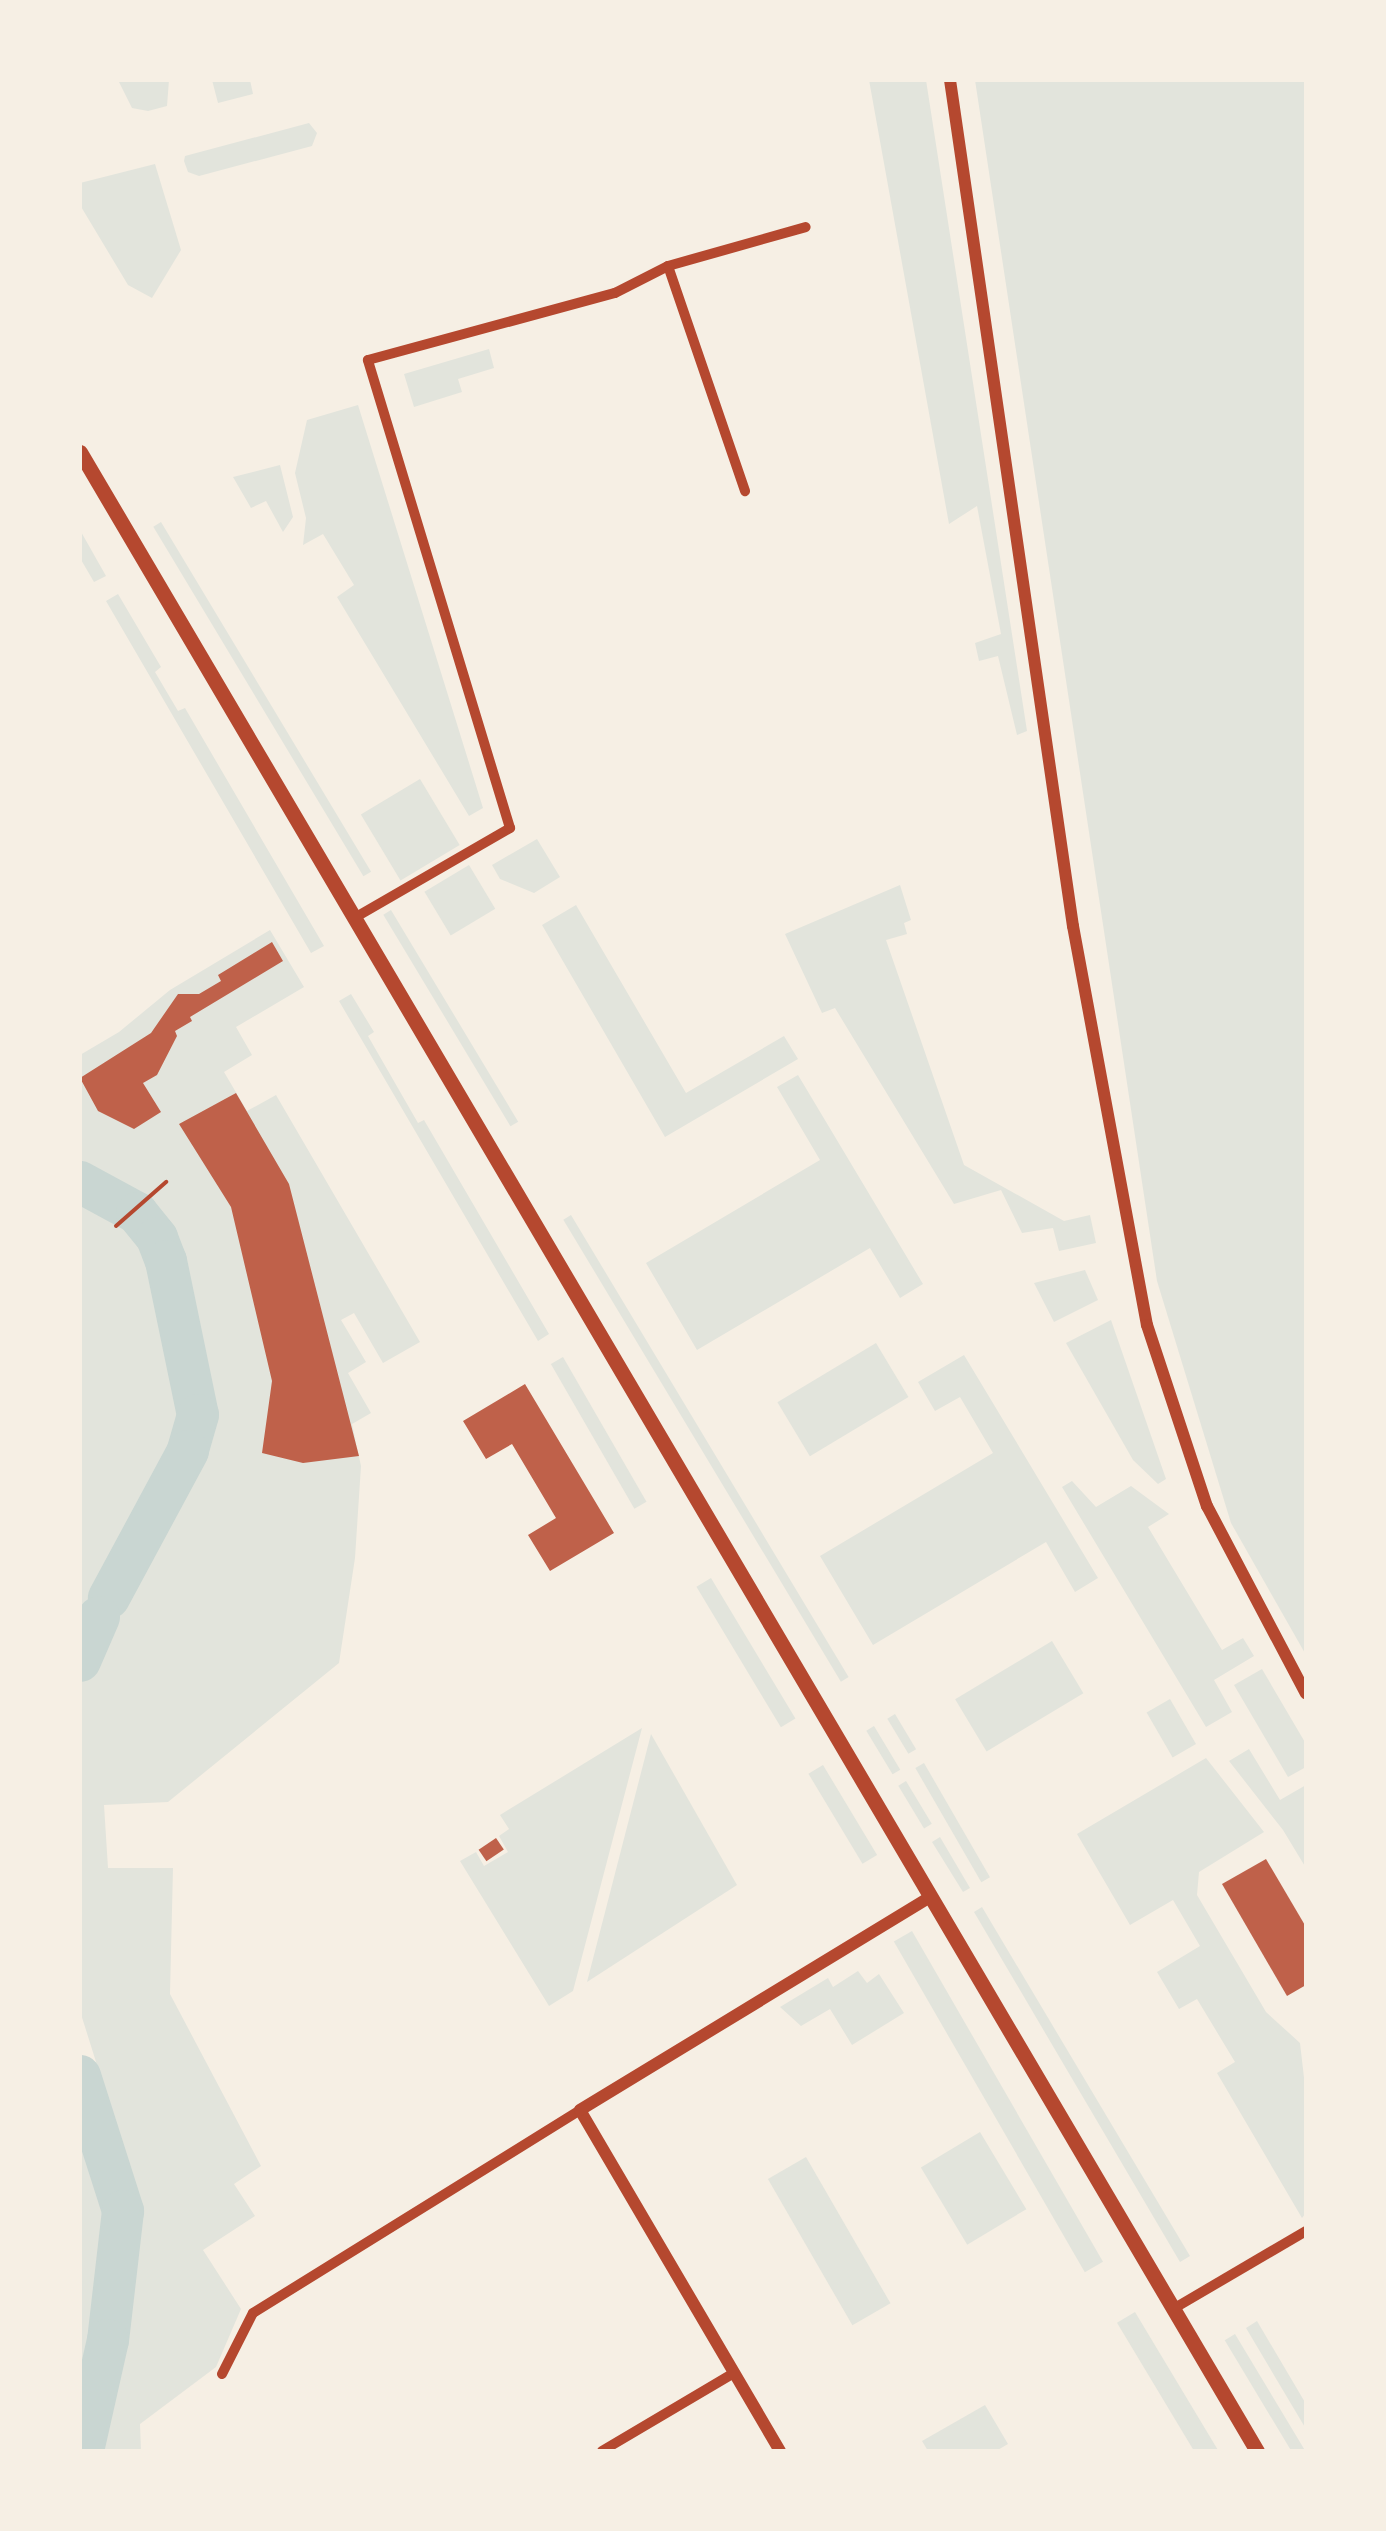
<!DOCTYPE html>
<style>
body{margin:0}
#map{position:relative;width:1386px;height:2531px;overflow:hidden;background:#f6efe4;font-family:"PT Sans",sans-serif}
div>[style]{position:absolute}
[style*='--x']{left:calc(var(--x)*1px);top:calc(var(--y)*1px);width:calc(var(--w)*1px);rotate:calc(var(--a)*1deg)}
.green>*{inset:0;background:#e2e4dc;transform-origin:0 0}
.water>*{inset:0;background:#c9d6d2}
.river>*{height:42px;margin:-21px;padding:0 21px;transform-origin:21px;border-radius:21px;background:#c9d6d2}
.building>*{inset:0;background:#bf614a;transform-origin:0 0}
.path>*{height:4px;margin:-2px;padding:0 2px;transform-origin:2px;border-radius:2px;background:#b5482f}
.minor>*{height:10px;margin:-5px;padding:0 5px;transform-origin:5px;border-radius:5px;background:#b5482f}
.tertiary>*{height:12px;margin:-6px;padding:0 6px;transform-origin:6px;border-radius:6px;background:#b5482f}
.primary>*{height:15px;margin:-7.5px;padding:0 7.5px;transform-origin:7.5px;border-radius:7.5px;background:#b5482f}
span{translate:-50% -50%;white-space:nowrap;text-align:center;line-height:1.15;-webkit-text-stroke:10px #f6efe4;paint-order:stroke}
.frame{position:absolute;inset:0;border:82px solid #f6efe4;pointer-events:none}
</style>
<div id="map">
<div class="green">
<div style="clip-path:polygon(118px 80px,169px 80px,167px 106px,148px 111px,132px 108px)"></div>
<div style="clip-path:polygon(212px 80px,250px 80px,253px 94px,218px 103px)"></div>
<div style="clip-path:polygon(869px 80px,926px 80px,1027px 731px,1017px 735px,998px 656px,979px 661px,975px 643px,1001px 634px,977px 506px,949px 524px)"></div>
<div style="clip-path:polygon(975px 80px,1306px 80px,1306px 1655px,1231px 1523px,1157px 1281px)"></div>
<div style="clip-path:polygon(309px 123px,317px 133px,312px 146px,199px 176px,188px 172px,184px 161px,185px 156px)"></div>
<div style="clip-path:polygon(155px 164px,181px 250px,152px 298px,128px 285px,80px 205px,80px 183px)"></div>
<div style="clip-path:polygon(489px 349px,494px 368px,458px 379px,462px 392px,414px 407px,404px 374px)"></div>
<div style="clip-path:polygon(358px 405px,483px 808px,469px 816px,337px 597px,354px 585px,323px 534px,303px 545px,306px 518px,295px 473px,307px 420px)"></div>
<div style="clip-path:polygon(280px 465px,293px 517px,283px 532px,266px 501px,251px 508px,233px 477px)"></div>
<div style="left:161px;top:522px;width:408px;height:9px;rotate:59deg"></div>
<div style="clip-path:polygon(80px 530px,106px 576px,94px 582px,80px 558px)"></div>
<div style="clip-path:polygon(118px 594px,161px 667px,155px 672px,178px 711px,185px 708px,324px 946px,311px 953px,106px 601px)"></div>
<div style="left:420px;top:779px;width:77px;height:69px;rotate:59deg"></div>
<div style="clip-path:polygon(537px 839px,560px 877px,534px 893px,500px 879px,492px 865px)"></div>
<div style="left:469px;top:865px;width:51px;height:52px;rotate:59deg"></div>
<div style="clip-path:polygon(900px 885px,911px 920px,904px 923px,907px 934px,886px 940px,964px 1165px,1064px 1221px,1090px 1215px,1096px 1243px,1059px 1251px,1053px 1228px,1022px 1233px,1001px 1190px,954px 1204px,835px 1008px,822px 1013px,785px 934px)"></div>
<div style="clip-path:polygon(576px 905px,686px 1093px,784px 1036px,798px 1059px,665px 1137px,542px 925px)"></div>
<div style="left:391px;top:910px;width:247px;height:9px;rotate:59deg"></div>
<div style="clip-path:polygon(270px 930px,304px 987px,236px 1027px,252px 1055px,224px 1072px,247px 1111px,276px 1095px,420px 1342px,383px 1363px,354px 1313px,341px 1320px,366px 1362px,348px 1373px,371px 1413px,352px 1424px,361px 1466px,355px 1558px,339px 1663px,168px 1802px,104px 1805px,108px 1868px,173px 1868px,170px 1994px,261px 2166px,234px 2184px,255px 2216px,203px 2250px,241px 2309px,216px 2367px,140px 2424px,141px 2451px,97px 2451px,125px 2343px,141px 2205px,80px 2011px,80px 1055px,119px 1032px,170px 990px)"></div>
<div style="clip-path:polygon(351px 994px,374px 1032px,368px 1036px,418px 1123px,424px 1120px,549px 1334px,538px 1341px,339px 1001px)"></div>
<div style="clip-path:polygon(798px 1075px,923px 1284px,900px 1298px,870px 1248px,697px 1350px,646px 1263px,820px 1160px,777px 1087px)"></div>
<div style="left:571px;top:1215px;width:539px;height:9px;rotate:59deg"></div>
<div style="clip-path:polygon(1085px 1270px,1098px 1300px,1054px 1322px,1034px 1283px)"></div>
<div style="clip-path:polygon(1111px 1320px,1166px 1479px,1158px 1484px,1133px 1460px,1066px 1343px)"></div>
<div style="left:876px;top:1343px;width:63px;height:115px;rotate:59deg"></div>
<div style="clip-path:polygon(964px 1355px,1098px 1578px,1075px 1592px,1046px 1542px,873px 1645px,820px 1556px,993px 1453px,960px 1397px,935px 1411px,918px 1382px)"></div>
<div style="left:563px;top:1357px;width:167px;height:14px;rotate:60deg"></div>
<div style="clip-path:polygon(1072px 1481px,1096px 1507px,1131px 1486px,1169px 1514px,1148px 1527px,1222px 1650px,1243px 1638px,1254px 1656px,1214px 1680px,1232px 1712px,1206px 1727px,1062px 1487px)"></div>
<div style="left:711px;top:1578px;width:164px;height:17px;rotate:59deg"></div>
<div style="left:1052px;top:1641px;width:61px;height:113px;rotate:59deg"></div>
<div style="clip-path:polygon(1262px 1669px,1306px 1744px,1306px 1767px,1288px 1777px,1234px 1685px)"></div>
<div style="left:1170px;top:1699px;width:52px;height:27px;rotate:60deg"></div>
<div style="left:895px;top:1714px;width:41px;height:9px;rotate:59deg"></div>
<div style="left:874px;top:1726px;width:51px;height:9px;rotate:59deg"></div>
<div style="clip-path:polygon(642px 1728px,573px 1991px,549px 2006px,460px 1861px,476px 1852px,484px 1866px,508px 1852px,499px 1836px,509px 1829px,500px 1815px)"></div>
<div style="clip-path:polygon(651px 1734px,737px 1885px,587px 1982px)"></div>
<div style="clip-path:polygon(1249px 1749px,1280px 1800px,1306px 1785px,1306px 1868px,1283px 1830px,1229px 1761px)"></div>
<div style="clip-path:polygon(1206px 1758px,1264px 1832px,1199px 1872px,1197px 1895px,1266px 2012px,1300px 2043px,1306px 2095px,1306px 2213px,1302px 2218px,1217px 2073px,1235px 2062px,1197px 1999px,1179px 2009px,1157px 1972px,1200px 1946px,1173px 1900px,1130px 1925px,1077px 1834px)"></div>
<div style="left:924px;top:1763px;width:132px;height:10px;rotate:60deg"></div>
<div style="left:823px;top:1765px;width:105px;height:17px;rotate:59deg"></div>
<div style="left:906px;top:1781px;width:50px;height:9px;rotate:59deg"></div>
<div style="clip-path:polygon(940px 1837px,970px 1888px,963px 1892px,932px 1842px)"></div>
<div style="clip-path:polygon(982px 1907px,1190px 2256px,1180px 2262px,974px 1912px)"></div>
<div style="left:912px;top:1931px;width:382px;height:21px;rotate:60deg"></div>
<div style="clip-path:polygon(858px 1971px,867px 1983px,879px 1974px,904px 2013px,852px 2045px,830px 2009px,801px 2026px,780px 2007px,828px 1978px,833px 1987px)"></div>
<div style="clip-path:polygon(80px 2131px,107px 2213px,92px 2337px,80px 2391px)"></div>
<div style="left:980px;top:2132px;width:90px;height:69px;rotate:59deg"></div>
<div style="left:806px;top:2157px;width:169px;height:44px;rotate:60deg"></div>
<div style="left:1135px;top:2312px;width:161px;height:21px;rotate:59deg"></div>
<div style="clip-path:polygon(1257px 2321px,1306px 2404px,1306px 2429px,1246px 2328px)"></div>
<div style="left:1235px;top:2334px;width:136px;height:12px;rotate:59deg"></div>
<div style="clip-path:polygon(985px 2405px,1008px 2444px,996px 2451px,928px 2451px,922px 2441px)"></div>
</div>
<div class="water">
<div style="clip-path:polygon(80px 1162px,101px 1182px,131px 1202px,124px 1209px,100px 1195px,80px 1198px)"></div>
</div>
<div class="river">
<div style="--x:80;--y:1182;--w:65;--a:28.5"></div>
<div style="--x:137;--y:1213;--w:32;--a:51"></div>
<div style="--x:157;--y:1238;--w:25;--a:69"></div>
<div style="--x:166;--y:1261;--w:157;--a:78.3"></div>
<div style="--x:198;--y:1415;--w:37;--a:106"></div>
<div style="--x:188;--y:1451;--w:167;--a:118.3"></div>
<div style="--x:80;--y:1661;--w:48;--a:-66.6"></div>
<div style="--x:80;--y:2076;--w:142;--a:72.3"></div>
<div style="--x:123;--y:2211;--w:130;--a:96.6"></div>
<div style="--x:108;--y:2340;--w:114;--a:102.7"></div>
</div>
<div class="building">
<div style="clip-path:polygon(272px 942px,283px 961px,190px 1017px,192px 1021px,175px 1031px,177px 1036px,157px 1075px,143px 1083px,161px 1112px,134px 1129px,98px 1111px,80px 1078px,151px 1033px,178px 994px,199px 994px,221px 981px,218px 975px)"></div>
<div style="clip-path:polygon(236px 1093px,289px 1184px,359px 1456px,303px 1463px,262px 1453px,272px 1381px,231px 1207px,179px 1124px)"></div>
<div style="clip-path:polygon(525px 1384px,614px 1533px,550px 1571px,528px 1535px,556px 1518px,512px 1444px,486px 1459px,463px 1421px)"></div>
<div style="left:496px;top:1838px;width:14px;height:21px;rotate:56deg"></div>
<div style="clip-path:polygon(1266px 1859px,1306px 1927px,1306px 1985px,1287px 1996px,1222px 1884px)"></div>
</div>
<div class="path">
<div style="--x:116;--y:1226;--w:67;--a:-41.3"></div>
</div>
<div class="minor">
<div style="--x:668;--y:266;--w:238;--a:71.1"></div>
<div style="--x:356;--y:917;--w:178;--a:-30"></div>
<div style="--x:510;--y:828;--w:489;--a:-106.9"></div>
<div style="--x:368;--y:360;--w:256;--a:-15.2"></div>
<div style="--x:615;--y:293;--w:59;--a:-27"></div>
<div style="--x:668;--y:266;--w:143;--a:-15.8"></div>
<div style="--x:1173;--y:2309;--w:154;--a:-30.4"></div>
<div style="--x:222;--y:2374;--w:68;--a:-63.1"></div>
<div style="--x:253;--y:2313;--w:385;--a:-31.8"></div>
<div style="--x:602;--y:2451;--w:153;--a:-30.6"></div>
</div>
<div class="tertiary">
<div style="--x:950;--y:80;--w:855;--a:81.73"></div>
<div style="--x:1073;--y:926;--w:406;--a:79.5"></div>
<div style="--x:1147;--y:1325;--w:191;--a:71.7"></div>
<div style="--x:1207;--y:1506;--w:212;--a:62.2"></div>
<div style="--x:780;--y:2451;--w:395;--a:-120.4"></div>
<div style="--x:580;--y:2110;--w:410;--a:-31.3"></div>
</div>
<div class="primary">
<div style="--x:80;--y:452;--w:2320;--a:59.51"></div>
</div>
<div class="frame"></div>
</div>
